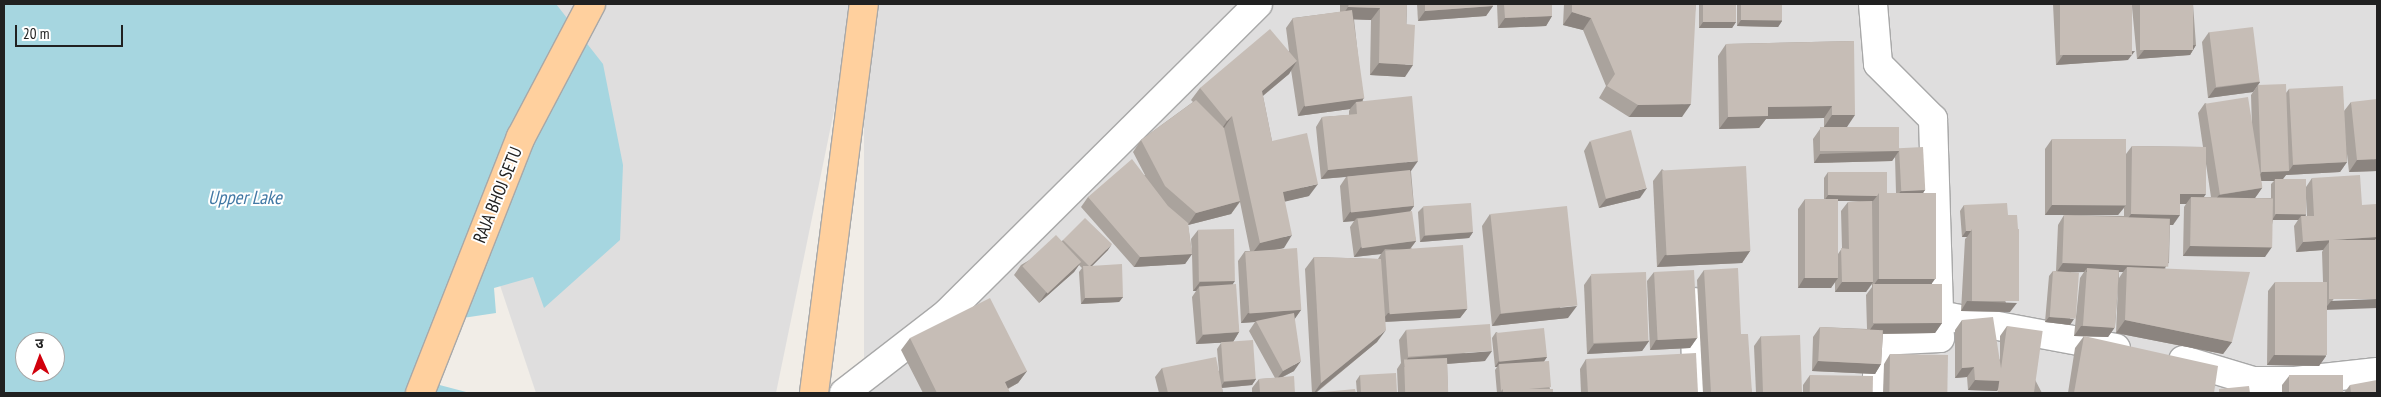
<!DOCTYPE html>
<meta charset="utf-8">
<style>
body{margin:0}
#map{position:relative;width:2381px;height:397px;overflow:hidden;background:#f1ede7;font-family:"PT Sans Narrow","Noto Sans Devanagari",sans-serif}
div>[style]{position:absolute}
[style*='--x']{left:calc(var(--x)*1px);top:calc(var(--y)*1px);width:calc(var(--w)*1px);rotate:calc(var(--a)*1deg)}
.residential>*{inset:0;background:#dfdede;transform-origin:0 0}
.water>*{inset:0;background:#a6d6e0}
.roads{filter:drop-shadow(1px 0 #a8a8a8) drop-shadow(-1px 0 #a8a8a8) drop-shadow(0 1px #a8a8a8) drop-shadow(0 -1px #a8a8a8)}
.minor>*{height:28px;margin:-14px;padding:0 14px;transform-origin:14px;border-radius:14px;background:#fff}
.major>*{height:28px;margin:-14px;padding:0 14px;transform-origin:14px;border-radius:14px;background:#ffd09e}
.wall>*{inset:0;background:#aaa39d}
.shaded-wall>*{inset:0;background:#8b847f}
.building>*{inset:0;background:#c6bdb6;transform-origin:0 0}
span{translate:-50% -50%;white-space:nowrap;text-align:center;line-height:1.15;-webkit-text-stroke:4px #fff;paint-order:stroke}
.street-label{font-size:18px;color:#212121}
.water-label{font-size:19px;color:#4279a5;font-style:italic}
.frame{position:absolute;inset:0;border:5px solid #212121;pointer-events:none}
.north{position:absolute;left:15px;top:332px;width:50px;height:50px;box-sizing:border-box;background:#fff;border:1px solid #a6a6a6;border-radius:50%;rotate:358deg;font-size:14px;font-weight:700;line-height:20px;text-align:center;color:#212121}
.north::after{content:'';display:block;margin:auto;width:18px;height:22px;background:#d1000c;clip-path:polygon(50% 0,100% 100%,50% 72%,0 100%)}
.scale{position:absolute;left:15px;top:25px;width:108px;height:22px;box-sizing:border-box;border:2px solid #212121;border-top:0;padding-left:6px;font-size:15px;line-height:18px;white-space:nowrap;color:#212121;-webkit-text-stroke:4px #fff;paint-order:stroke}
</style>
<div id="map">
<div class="residential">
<div style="clip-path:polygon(406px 4px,856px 4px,776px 393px,536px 393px)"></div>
<div style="left:864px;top:4px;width:1513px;height:392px"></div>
</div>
<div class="water">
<div style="clip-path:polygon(evenodd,4px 4px,556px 4px,603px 64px,623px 165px,620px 240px,544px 308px,533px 277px,494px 288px,496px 313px,436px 322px,432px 383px,470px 393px,4px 393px,4px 4px,25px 342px,55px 342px,55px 372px,25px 372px,25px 342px)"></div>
</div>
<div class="roads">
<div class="minor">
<div style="--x:1873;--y:4;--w:60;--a:85.2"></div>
<div style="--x:1878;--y:64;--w:78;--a:45"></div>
<div style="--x:1933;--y:119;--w:219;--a:88.2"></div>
<div style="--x:1940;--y:338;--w:61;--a:177.2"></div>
<div style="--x:1879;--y:341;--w:52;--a:93.3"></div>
<div style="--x:1694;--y:302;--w:91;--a:88.1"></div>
<div style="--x:1939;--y:315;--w:180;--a:10.6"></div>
<div style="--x:2183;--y:360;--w:73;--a:16.7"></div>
<div style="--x:2253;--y:381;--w:42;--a:0"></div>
<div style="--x:2295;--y:381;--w:82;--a:-6.3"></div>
<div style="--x:844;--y:393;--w:128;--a:-37.7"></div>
<div style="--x:945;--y:315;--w:441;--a:-44.8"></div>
</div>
<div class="major">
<div style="--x:420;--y:393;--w:275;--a:-68.5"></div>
<div style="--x:521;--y:137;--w:150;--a:-62.2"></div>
<div style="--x:814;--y:393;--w:392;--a:-82.7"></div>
</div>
</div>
<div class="wall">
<div style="clip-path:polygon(1340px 4px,1407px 4px,1405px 77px,1370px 75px,1371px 20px,1354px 19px,1363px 101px,1411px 171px,1414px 206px,1410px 211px,1416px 241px,1411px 248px,1467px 309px,1460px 318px,1385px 322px,1377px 342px,1316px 393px,1356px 393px,1312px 393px,1305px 269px,1314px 257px,1378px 259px,1381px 254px,1354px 257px,1350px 227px,1354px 221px,1343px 222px,1340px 186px,1346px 177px,1321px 179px,1316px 127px,1322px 117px,1349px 115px,1349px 111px,1350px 109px,1298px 116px,1291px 70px,1289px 74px,1263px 96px,1272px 141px,1309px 196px,1285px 201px,1284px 248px,1275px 250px,1301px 310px,1295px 318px,1294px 371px,1283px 377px,1295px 393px,1252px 393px,1252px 388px,1259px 379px,1275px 378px,1249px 331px,1255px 322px,1241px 323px,1238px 261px,1245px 251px,1250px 251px,1240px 202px,1231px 214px,1188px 225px,1192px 254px,1191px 239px,1198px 230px,1233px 284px,1239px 332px,1233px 342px,1196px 344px,1192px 297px,1196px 291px,1193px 291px,1192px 254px,1185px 264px,1134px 267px,1081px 207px,1088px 197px,1145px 175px,1133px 152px,1141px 140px,1193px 102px,1191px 100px,1200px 88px,1289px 51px,1286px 28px,1293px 18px,1340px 12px)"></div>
<div style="clip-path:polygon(1417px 4px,1493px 4px,1493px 6px,1486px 16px,1418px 21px)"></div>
<div style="clip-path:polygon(1497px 4px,1552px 4px,1552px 16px,1546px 26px,1498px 28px)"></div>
<div style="clip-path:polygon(1564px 4px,1696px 4px,1682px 117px,1629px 117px,1599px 98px,1606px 86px,1583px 30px,1563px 25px)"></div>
<div style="clip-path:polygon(1699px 4px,1736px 4px,1736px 22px,1732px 28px,1699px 28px)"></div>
<div style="clip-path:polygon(1737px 4px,1782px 4px,1782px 21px,1778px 27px,1737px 26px)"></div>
<div style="clip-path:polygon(2053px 4px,2193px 4px,2196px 45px,2190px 55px,2137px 59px,2132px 7px,2128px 60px,2056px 65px)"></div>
<div style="clip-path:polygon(2209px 32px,2260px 82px,2253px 92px,2208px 98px,2202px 42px)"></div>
<div style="clip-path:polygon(1854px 41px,1847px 127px,1824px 127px,1824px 118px,1766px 119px,1759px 128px,1719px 129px,1718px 56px,1726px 44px)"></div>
<div style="clip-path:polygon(evenodd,2258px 85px,2286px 93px,2289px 89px,2344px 111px,2351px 102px,2377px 171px,2349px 172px,2347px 154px,2347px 162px,2340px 172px,2286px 175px,2283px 179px,2306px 187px,2312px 178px,2362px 205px,2377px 231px,2377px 237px,2326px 310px,2326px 356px,2319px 366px,2267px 365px,2268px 291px,2275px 282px,2323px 282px,2322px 252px,2323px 250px,2296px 252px,2294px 226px,2298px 220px,2273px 220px,2265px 257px,2183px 256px,2184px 207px,2186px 204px,2180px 204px,2173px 225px,2170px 225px,2169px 262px,2165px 268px,2232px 342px,2223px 354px,2116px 333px,2118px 285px,2115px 327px,2108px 337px,2074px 336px,2080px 278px,2084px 272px,2071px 272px,2070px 325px,2045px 322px,2049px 276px,2053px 271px,2056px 271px,2058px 225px,2064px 215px,2045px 215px,2045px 149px,2052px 139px,2126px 154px,2132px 146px,2203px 147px,2198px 113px,2205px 103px,2252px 127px,2251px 95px,2258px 85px,2206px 164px,2211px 197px,2204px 197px,2206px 164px,2258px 85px,2261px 181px,2274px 181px,2271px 184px,2271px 198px,2255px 198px,2262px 188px,2261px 181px,2258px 85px,2306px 198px,2307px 216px,2305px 216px,2306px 215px,2306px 198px,2258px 85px,2124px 208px,2124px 216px,2074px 215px,2118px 215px,2124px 208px,2258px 85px,2119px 272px,2123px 272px,2119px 278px,2119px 272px)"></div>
<div style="clip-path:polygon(evenodd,1820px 129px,1899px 148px,1925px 190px,1923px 193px,1932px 284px,1942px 323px,1935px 333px,1883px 334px,1881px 364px,1875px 374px,1812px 371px,1813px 337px,1820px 327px,1867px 329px,1866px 295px,1872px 287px,1872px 284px,1866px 292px,1835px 292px,1835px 281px,1831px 288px,1798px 288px,1798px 209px,1805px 199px,1824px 199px,1824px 178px,1828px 172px,1887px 193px,1896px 193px,1895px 157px,1892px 161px,1814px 163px,1813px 139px,1820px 129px,1838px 201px,1860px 201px,1848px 202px,1841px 211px,1842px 248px,1838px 254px,1838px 201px)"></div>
<div style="clip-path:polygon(1590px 141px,1640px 198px,1599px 208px,1584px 151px)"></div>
<div style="clip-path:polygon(1662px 169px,1750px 251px,1742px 263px,1657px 267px,1653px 181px)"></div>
<div style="clip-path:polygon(1964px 205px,2010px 312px,1961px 311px,1965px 239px,1967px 237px,1962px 237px,1960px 211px)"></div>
<div style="clip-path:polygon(1423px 207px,1473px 232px,1469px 238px,1420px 242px,1418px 212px)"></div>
<div style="clip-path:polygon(1490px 214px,1568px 318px,1492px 326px,1482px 226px)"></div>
<div style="clip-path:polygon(1063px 240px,1108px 250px,1092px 266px,1123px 297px,1119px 302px,1081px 304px,1079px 272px,1082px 268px,1079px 265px,1074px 272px,1039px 303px,1014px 275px,1021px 265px,1062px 241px)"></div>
<div style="clip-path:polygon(1704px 270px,1741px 334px,1752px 393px,1703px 393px,1697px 280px)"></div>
<div style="clip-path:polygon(1654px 272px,1697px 338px,1690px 348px,1650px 350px,1647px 281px)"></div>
<div style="clip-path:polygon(1591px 275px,1649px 341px,1642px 351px,1587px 354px,1584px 285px)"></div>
<div style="clip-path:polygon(1962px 320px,2000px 360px,2000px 336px,2007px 326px,2042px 393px,2000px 393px,2000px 387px,1997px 391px,1968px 390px,1967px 377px,1955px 378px,1955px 330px)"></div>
<div style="clip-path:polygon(1406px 330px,1485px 361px,1447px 364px,1448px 393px,1398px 393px,1397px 369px,1401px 363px,1399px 340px)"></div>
<div style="clip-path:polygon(1496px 332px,1547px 357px,1544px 361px,1550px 389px,1553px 393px,1497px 393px,1495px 370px,1497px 367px,1495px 367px,1492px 338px)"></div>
<div style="clip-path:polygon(1761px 336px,1802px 393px,1756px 393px,1754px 346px)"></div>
<div style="clip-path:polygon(2084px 336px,2214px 393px,2068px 393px,2075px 348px)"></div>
<div style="clip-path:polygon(910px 338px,1027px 371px,1018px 383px,1008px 389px,1010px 393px,923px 393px,901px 350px)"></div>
<div style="clip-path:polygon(1221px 343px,1256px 379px,1252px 385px,1222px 388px,1223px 393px,1159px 393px,1155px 377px,1162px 368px,1219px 371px,1217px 349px)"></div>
<div style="clip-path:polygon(1890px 354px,1947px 393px,1883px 393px,1884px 364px)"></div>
<div style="clip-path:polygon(1586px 359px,1698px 393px,1581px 393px,1580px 369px)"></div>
<div style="clip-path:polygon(1360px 375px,1397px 393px,1357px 393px,1356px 381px)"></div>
<div style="clip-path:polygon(1810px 375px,1873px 393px,1803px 393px,1803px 385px)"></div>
<div style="clip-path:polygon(2289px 376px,2343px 393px,2282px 393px,2282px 385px)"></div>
<div style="clip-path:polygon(2350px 385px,2377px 393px,2344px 393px)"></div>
</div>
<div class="shaded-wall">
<div style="clip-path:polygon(1493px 6px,1486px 16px,1418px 21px,1425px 11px)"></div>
<div style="clip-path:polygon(1348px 7px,1380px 8px,1371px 20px,1340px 19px)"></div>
<div style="clip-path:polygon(1572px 12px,1591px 18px,1583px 30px,1563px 25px)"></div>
<div style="clip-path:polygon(1552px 16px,1546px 26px,1498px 28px,1505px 18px)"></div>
<div style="clip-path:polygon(1741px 20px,1782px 21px,1778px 27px,1737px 26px)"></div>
<div style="clip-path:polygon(1703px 22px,1736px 22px,1732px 28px,1699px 28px)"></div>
<div style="clip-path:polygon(2196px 45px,2190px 55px,2137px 59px,2144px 50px)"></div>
<div style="clip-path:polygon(2135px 51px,2128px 60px,2056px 65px,2063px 55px)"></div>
<div style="clip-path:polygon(1297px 61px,1289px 74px,1254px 103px,1262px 91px)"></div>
<div style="clip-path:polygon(1379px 63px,1413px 65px,1405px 77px,1370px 75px)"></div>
<div style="clip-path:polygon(2260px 82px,2253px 92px,2208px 98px,2215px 88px)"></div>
<div style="clip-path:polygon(1364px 98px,1357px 108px,1356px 102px,1350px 109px,1298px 116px,1304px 106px)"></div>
<div style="clip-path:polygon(1691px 104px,1682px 117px,1629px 117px,1638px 105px)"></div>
<div style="clip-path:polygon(1832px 106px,1824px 118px,1766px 119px,1759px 128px,1719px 129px,1728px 117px,1768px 107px)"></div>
<div style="clip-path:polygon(1832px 115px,1855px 115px,1847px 127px,1824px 127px)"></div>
<div style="clip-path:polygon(1232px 116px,1224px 128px,1219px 133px,1227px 121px)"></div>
<div style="clip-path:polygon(1899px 151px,1892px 161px,1814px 163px,1820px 154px)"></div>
<div style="clip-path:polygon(2377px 159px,2377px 171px,2349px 172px,2357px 160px)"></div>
<div style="clip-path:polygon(1418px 161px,1411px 171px,1321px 179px,1328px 170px)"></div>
<div style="clip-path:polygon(2347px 162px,2340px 172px,2286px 175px,2282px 180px,2275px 179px,2274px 181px,2255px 181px,2262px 172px,2289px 171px,2293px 165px)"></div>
<div style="clip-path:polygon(1318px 184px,1309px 196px,1275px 204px,1283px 192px)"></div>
<div style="clip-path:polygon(1647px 188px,1640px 198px,1599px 208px,1606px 199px)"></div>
<div style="clip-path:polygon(2262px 188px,2255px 198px,2212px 204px,2219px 195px)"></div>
<div style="clip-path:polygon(1925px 190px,1921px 196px,1896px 197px,1901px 191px)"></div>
<div style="clip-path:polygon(2180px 194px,2206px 194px,2199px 204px,2191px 197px,2186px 204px,2173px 204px)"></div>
<div style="clip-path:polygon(1828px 195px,1877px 196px,1873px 201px,1824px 201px)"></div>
<div style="clip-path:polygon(1240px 201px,1231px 214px,1188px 225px,1196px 213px)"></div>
<div style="clip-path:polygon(2052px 205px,2125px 206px,2118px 215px,2045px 215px)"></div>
<div style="clip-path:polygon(1414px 206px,1407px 216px,1357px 218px,1354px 221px,1343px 222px,1350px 212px)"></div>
<div style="clip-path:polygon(2131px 214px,2180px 215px,2173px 225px,2124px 224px)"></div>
<div style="clip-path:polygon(2276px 214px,2306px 215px,2302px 220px,2301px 216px,2298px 220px,2272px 220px)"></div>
<div style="clip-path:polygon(1966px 231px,1971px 231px,1967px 237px,1962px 237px)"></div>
<div style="clip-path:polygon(1473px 232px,1469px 238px,1420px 242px,1424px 236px)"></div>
<div style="clip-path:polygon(1292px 235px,1284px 248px,1251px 255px,1260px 243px)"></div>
<div style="clip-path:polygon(2377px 237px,2371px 247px,2329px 242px,2323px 250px,2296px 252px,2303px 242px)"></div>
<div style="clip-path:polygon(1416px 241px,1409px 250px,1385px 249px,1381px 254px,1354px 257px,1361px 247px)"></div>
<div style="clip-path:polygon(1112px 244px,1108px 250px,1086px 272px,1090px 266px)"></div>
<div style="clip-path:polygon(2190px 246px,2272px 247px,2265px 257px,2183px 256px)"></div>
<div style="clip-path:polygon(1750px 251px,1742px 263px,1657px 267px,1665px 255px)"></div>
<div style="clip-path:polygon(1192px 254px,1185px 264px,1134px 267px,1140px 257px)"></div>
<div style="clip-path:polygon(1081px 262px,1074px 272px,1039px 303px,1046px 293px)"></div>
<div style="clip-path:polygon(2169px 262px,2162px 272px,2127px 267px,2123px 272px,2086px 272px,2087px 268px,2084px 272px,2056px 273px,2063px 263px)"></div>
<div style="clip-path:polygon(1804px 278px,1838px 278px,1831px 288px,1798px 288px)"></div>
<div style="clip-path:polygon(1878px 279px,1935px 279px,1928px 289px,1873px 286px)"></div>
<div style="clip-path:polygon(1235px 281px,1228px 291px,1199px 287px,1196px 291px,1193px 291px,1200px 282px)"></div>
<div style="clip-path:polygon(1842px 282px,1873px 282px,1866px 292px,1835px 292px)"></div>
<div style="clip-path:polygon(1123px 297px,1119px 302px,1081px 304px,1085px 298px)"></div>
<div style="clip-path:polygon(2377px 299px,2377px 308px,2324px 310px,2331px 301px)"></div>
<div style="clip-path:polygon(1967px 301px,2017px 303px,2010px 312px,1961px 311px)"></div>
<div style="clip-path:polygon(1577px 306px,1568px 318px,1492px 326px,1500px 314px)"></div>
<div style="clip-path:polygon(1467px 309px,1460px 318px,1381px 322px,1388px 313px)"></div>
<div style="clip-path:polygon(1301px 310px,1294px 320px,1256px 321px,1255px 322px,1241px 323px,1248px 313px)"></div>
<div style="clip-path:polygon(2049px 317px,2074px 319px,2070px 325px,2045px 322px)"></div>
<div style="clip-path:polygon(2125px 320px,2232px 342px,2223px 354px,2116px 333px)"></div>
<div style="clip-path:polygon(1942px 323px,1935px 333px,1867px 334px,1874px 324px)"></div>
<div style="clip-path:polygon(2081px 326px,2115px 327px,2108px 337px,2074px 336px)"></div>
<div style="clip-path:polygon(1386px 330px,1377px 342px,1315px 393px,1314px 393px,1321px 383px)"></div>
<div style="clip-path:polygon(1239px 332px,1233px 342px,1196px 344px,1203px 335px)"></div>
<div style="clip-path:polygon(1697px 338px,1690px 348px,1650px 350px,1656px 340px)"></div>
<div style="clip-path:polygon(1649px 341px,1642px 351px,1587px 354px,1594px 344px)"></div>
<div style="clip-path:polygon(1492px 351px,1485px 361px,1404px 367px,1404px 364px,1408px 358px)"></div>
<div style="clip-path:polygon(2274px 355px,2326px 356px,2319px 366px,2267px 365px)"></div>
<div style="clip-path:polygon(1547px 357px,1543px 363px,1499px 364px,1497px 367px,1495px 367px,1499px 361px)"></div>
<div style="clip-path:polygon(1301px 361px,1294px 371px,1276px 380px,1283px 371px)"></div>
<div style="clip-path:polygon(1818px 361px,1881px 364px,1875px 374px,1812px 371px)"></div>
<div style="clip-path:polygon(1974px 367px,1967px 377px,1955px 378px,1962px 368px)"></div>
<div style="clip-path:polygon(1027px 371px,1018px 383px,999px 393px,1005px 382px)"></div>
<div style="clip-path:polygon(1256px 379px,1252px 385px,1220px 388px,1224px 382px)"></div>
<div style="clip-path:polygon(1975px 380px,2003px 381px,1997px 391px,1968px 390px)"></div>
</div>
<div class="building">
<div style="clip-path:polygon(1349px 4px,1407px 4px,1406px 24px,1415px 25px,1413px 65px,1379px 63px,1380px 8px,1348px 7px)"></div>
<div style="clip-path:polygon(1425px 4px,1493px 4px,1493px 6px,1425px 11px)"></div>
<div style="clip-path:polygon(1504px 4px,1552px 4px,1552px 16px,1505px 18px)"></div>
<div style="clip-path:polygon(1572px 4px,1696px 4px,1691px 104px,1638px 105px,1607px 86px,1615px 74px,1591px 18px,1572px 12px)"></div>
<div style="left:1703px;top:4px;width:33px;height:18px"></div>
<div style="left:1741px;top:4px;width:41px;height:16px"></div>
<div style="left:2060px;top:4px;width:72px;height:51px"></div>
<div style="left:2140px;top:4px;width:53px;height:46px"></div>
<div style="left:1352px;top:10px;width:89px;height:60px;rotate:82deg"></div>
<div style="left:2253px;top:27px;width:55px;height:44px;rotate:83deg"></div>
<div style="clip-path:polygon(1270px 29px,1297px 61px,1262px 91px,1272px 141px,1307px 133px,1318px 184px,1283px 192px,1292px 235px,1260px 243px,1232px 116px,1227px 121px,1200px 88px)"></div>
<div style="clip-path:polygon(1854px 41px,1855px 115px,1832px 115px,1832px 106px,1768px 107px,1768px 116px,1728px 117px,1726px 44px)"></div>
<div style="left:2286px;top:84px;width:87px;height:28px;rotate:88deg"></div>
<div style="left:2343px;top:86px;width:76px;height:54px;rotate:87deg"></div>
<div style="clip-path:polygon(1412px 96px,1418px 161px,1328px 170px,1322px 117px,1357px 114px,1356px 102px)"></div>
<div style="left:2248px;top:97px;width:92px;height:43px;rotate:81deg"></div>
<div style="clip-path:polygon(2377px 99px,2377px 159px,2357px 160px,2351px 102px)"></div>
<div style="clip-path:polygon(1196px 100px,1224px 128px,1240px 201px,1196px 213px,1165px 186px,1141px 140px)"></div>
<div style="left:1899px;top:127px;width:24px;height:79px;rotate:90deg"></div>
<div style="left:1631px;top:130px;width:60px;height:42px;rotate:75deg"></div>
<div style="left:2052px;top:139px;width:74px;height:66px"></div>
<div style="clip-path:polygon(2132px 146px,2206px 147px,2206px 194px,2180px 194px,2180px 215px,2131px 214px)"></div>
<div style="left:1923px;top:147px;width:43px;height:24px;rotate:87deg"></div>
<div style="clip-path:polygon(1132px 159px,1168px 206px,1188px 223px,1192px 254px,1140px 257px,1088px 197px)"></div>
<div style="left:1746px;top:166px;width:85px;height:84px;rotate:87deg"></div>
<div style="left:1410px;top:170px;width:36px;height:63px;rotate:84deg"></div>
<div style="clip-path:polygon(1828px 172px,1887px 172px,1887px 193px,1879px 193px,1877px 196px,1828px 195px)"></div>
<div style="clip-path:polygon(2360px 175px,2362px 205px,2376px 204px,2377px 237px,2303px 242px,2301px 216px,2314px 216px,2312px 178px)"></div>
<div style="left:2275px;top:179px;width:31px;height:35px"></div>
<div style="left:1879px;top:193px;width:57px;height:86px"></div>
<div style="left:2191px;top:197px;width:82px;height:49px;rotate:1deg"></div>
<div style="left:1805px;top:199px;width:33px;height:79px"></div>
<div style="clip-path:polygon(1872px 201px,1873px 282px,1842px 282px,1841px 248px,1849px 249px,1848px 202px)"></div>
<div style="left:1471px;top:203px;width:29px;height:48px;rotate:86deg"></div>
<div style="clip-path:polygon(2007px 203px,2008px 215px,2017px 215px,2018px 229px,1972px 229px,1971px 231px,1966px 231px,1964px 205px)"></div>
<div style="left:1567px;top:206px;width:100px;height:77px;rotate:84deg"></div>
<div style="left:1412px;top:211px;width:30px;height:55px;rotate:82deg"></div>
<div style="left:2064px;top:215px;width:106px;height:48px;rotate:2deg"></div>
<div style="clip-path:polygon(1085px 218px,1112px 244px,1090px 266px,1122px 264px,1123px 297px,1085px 298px,1083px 266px,1089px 266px,1063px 240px)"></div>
<div style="left:1234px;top:229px;width:52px;height:36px;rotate:89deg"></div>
<div style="left:1972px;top:229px;width:47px;height:72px"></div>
<div style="left:1056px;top:235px;width:37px;height:46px;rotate:47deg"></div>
<div style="left:2377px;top:240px;width:59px;height:48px;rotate:90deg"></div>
<div style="left:1463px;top:245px;width:64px;height:78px;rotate:86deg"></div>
<div style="left:1297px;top:248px;width:62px;height:52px;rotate:86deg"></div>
<div style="clip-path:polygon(1314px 257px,1381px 259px,1386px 330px,1321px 383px)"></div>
<div style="clip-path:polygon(2127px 267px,2250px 272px,2232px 342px,2125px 320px)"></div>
<div style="clip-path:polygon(1738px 268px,1741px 334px,1748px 334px,1752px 393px,1711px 393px,1704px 270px)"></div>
<div style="left:2087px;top:268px;width:32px;height:58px;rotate:4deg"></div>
<div style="left:1694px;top:270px;width:68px;height:40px;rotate:87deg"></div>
<div style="left:2053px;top:271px;width:26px;height:46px;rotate:4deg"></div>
<div style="left:1646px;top:272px;width:69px;height:55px;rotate:88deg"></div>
<div style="left:2275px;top:282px;width:52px;height:73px"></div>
<div style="left:1236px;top:284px;width:48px;height:37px;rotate:86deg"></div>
<div style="left:1942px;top:284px;width:39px;height:69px;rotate:90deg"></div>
<div style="clip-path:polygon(990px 298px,1027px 371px,1005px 382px,1010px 393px,937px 393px,910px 338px)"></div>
<div style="clip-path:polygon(1294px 313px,1301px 361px,1283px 371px,1256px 321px)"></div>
<div style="clip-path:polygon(1993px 317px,2003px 381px,1975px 380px,1974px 367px,1962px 368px,1962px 320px)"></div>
<div style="left:1490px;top:324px;width:27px;height:84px;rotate:86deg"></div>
<div style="left:2007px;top:326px;width:36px;height:67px;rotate:8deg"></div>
<div style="left:1820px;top:327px;width:63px;height:34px;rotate:3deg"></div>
<div style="left:1544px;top:328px;width:29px;height:48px;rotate:84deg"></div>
<div style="left:1800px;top:335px;width:58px;height:39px;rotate:88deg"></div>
<div style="clip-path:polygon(2084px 336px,2218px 366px,2214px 393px,2074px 393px)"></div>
<div style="left:1253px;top:340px;width:39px;height:32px;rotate:86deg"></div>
<div style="clip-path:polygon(1696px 353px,1698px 393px,1588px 393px,1586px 359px)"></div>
<div style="left:1890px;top:354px;width:58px;height:39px;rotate:1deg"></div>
<div style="clip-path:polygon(1216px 357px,1223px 393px,1168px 393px,1162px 368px)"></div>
<div style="left:1447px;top:358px;width:35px;height:43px;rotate:88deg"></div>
<div style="clip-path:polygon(1549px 361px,1551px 387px,1529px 389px,1503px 389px,1501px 391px,1499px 364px)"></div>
<div style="left:1396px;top:373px;width:20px;height:36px;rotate:87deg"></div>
<div style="left:1810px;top:375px;width:63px;height:18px;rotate:1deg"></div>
<div style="left:2343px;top:375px;width:18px;height:54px;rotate:90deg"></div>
<div style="clip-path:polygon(1294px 376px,1295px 393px,1260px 393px,1259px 379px)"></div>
<div style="clip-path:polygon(2377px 380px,2377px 393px,2351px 393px,2350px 385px)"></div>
<div style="clip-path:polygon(2249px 386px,2250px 393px,2219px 393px,2219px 389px)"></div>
<div style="clip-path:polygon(1355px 389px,1356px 393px,1314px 393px)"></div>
<div style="left:1503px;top:389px;width:50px;height:4px"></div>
</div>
<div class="street-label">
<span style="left:498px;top:195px;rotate:-68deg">RAJA BHOJ SETU</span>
</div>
<div class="water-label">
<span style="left:245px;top:198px">Upper Lake</span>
</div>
<div class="frame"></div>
<div class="north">उ</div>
<div class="scale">20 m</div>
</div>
